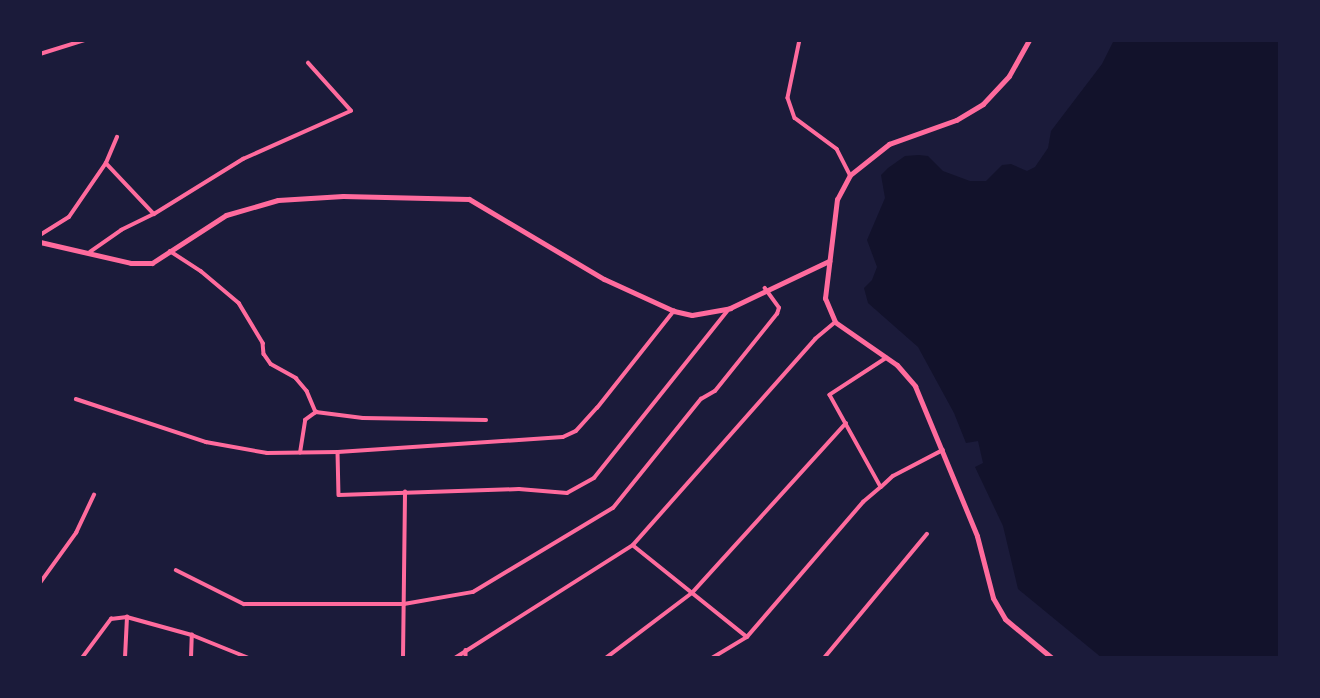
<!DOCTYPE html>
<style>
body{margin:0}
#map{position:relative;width:1320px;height:698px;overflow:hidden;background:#1b1b3a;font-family:Signika,sans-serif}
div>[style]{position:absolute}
.water>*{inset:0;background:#12122b}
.minor>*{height:3.5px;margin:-1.75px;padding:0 1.75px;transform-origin:1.75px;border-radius:1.75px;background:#ff6b9d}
.secondary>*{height:5px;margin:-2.5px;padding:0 2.5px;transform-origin:2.5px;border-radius:2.5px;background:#ff6b9d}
span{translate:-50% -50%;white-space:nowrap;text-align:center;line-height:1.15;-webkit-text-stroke:5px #1b1b3a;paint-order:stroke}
.frame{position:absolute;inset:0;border:42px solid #1b1b3a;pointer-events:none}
</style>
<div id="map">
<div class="water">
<div style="clip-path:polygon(1114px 40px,1280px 40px,1280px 658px,1102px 658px,1018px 589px,1003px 526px,975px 467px,983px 463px,978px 441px,966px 443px,954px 413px,918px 347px,868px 303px,864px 288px,872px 280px,877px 267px,867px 240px,885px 198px,881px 175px,888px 168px,905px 156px,919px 155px,928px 156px,943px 171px,970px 181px,986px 181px,1002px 165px,1011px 164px,1027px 171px,1035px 167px,1048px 148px,1051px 131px,1102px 64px)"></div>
</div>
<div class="minor">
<div style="left:800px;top:40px;width:59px;rotate:101.7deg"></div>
<div style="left:788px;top:98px;width:21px;rotate:71deg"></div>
<div style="left:795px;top:118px;width:52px;rotate:36.4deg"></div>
<div style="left:837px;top:149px;width:29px;rotate:63deg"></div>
<div style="left:40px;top:54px;width:47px;rotate:-17.3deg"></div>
<div style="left:106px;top:163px;width:70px;rotate:46.7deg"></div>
<div style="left:40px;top:235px;width:34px;rotate:-32deg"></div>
<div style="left:69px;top:217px;width:65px;rotate:-55.6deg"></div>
<div style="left:106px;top:163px;width:28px;rotate:-67deg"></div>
<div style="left:170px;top:251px;width:37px;rotate:33deg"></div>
<div style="left:201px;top:271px;width:50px;rotate:40.1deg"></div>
<div style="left:239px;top:303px;width:47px;rotate:59deg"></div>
<div style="left:263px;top:343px;width:11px;rotate:85deg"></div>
<div style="left:264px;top:354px;width:12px;rotate:55deg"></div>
<div style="left:271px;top:364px;width:29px;rotate:29deg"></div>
<div style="left:296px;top:378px;width:17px;rotate:50deg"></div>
<div style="left:307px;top:391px;width:23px;rotate:67deg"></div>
<div style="left:90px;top:252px;width:38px;rotate:-35deg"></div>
<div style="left:121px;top:230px;width:37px;rotate:-26deg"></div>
<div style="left:154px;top:214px;width:105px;rotate:-31.7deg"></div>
<div style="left:243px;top:159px;width:118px;rotate:-24deg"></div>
<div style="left:351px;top:111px;width:64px;rotate:-131.9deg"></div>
<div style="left:887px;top:358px;width:68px;rotate:147deg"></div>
<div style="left:830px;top:395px;width:105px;rotate:61deg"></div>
<div style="left:881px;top:487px;width:16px;rotate:-43deg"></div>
<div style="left:893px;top:476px;width:56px;rotate:-27.5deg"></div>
<div style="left:76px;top:399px;width:137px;rotate:18.3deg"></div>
<div style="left:206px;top:442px;width:62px;rotate:10.2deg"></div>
<div style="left:267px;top:453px;width:71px;rotate:-0.8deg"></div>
<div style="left:338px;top:452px;width:225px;rotate:-3.8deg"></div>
<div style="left:563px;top:437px;width:14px;rotate:-25deg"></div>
<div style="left:576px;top:431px;width:31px;rotate:-48deg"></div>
<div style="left:597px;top:408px;width:124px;rotate:-51.6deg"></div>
<div style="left:338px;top:452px;width:43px;rotate:88.7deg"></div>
<div style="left:339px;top:495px;width:180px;rotate:-1.9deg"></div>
<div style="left:519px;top:489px;width:48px;rotate:4.8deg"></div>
<div style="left:567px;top:493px;width:31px;rotate:-29deg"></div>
<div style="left:594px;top:478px;width:216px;rotate:-51.4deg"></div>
<div style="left:300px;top:453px;width:33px;rotate:-81deg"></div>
<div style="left:305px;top:420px;width:14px;rotate:-36deg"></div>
<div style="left:316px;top:412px;width:47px;rotate:7.3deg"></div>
<div style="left:363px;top:418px;width:123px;rotate:0.9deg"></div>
<div style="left:634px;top:546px;width:145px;rotate:38.8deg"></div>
<div style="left:176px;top:570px;width:76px;rotate:26.6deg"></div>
<div style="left:244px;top:604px;width:160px"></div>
<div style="left:404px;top:604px;width:70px;rotate:-9.9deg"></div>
<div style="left:473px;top:592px;width:163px;rotate:-31deg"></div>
<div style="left:613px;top:508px;width:140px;rotate:-51.1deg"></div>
<div style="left:701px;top:399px;width:16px;rotate:-30deg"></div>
<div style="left:715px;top:391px;width:99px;rotate:-51.2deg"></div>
<div style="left:777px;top:314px;width:6px;rotate:-72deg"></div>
<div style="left:779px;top:308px;width:24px;rotate:-126deg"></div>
<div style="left:40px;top:583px;width:62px;rotate:-54.2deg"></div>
<div style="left:76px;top:533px;width:42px;rotate:-64.7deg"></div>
<div style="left:466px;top:650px;width:8px;rotate:90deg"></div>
<div style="left:82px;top:658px;width:49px;rotate:-53.4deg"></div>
<div style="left:111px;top:619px;width:16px;rotate:-7deg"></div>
<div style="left:127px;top:617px;width:67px;rotate:15.5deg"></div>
<div style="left:192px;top:635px;width:61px;rotate:22deg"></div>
<div style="left:125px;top:658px;width:41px;rotate:-87.2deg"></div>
<div style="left:191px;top:658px;width:23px;rotate:-88deg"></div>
<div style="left:403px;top:658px;width:166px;rotate:-89.3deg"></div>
<div style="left:455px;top:658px;width:211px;rotate:-32.4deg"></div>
<div style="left:633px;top:545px;width:275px;rotate:-48.5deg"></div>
<div style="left:815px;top:339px;width:26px;rotate:-40deg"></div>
<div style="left:606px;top:658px;width:108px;rotate:-37.1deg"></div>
<div style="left:692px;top:593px;width:229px;rotate:-47.8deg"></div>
<div style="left:712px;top:658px;width:41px;rotate:-31deg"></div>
<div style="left:747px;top:637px;width:178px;rotate:-49.3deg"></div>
<div style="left:863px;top:502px;width:23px;rotate:-40deg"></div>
<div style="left:824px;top:658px;width:161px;rotate:-50.3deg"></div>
</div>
<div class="secondary">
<div style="left:1029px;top:40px;width:41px;rotate:119.1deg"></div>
<div style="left:1009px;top:76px;width:38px;rotate:133deg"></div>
<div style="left:983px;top:104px;width:31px;rotate:149deg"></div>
<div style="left:956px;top:120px;width:71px;rotate:160.3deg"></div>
<div style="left:889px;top:144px;width:50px;rotate:141.5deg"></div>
<div style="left:850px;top:175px;width:27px;rotate:118deg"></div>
<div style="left:837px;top:199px;width:100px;rotate:96.9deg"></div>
<div style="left:825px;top:298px;width:26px;rotate:67deg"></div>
<div style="left:835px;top:322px;width:75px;rotate:34.7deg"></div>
<div style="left:897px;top:365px;width:28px;rotate:49deg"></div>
<div style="left:915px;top:386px;width:162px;rotate:67.5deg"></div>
<div style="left:977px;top:536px;width:64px;rotate:75.5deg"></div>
<div style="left:993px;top:598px;width:24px;rotate:60deg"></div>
<div style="left:1005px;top:619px;width:61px;rotate:39.7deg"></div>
<div style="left:40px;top:242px;width:93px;rotate:13deg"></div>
<div style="left:131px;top:263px;width:21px"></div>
<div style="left:152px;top:263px;width:88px;rotate:-33deg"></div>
<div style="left:226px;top:215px;width:54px;rotate:-16.1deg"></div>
<div style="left:278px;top:200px;width:65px;rotate:-3.5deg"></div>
<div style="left:343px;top:196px;width:126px;rotate:1.4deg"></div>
<div style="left:469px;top:199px;width:157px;rotate:30.7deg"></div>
<div style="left:604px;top:279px;width:77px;rotate:24.6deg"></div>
<div style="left:674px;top:311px;width:18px;rotate:13deg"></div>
<div style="left:692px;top:315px;width:39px;rotate:-10deg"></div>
<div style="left:730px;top:308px;width:110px;rotate:-25.4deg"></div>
</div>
<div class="frame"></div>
</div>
